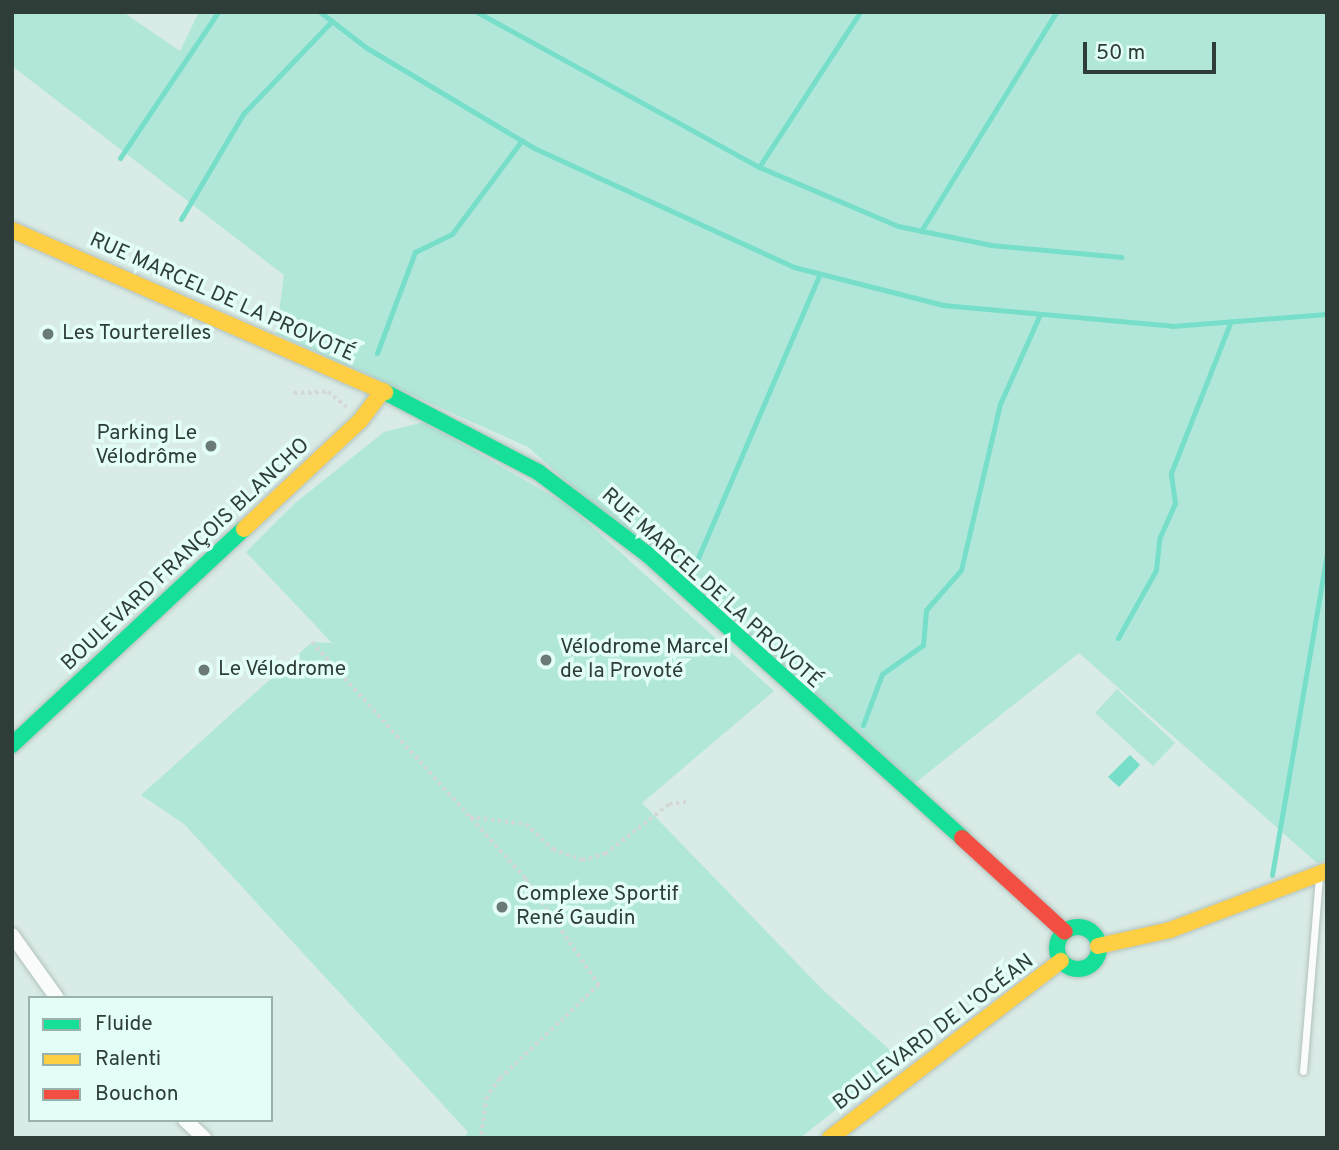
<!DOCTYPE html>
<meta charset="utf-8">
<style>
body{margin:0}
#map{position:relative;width:1339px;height:1150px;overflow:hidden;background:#d9ebe6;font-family:Overpass,sans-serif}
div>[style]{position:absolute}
.green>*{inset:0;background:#b1e7d9}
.water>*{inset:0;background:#77dec9}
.stream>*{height:5px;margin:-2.5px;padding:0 2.5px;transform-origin:2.5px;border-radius:2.5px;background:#77dec9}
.path>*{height:3.5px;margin-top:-1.75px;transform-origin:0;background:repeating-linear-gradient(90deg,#d3d8d7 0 3.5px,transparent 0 7px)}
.roads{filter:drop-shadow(0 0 2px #b2c1bd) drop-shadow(0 0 2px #b2c1bd)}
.lane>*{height:7px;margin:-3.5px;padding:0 3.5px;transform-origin:3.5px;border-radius:3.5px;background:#f9fcfb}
.street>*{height:14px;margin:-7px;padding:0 7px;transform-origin:7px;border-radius:7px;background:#f9fcfb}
.fast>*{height:16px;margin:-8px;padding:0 8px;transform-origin:8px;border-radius:8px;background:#16e098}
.fast>.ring{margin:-8px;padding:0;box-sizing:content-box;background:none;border:16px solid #16e098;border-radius:50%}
.slow>*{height:16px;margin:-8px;padding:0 8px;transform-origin:8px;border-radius:8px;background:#ffcf43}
.jam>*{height:16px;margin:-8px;padding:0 8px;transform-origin:8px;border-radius:8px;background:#f24e42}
.dots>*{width:19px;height:19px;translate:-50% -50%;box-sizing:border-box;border:4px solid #e3fef7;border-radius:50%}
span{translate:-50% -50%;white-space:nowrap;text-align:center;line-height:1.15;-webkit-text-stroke:7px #e3fef7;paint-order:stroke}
.street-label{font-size:21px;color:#2f3d39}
.poi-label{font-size:21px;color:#2f3d39}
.left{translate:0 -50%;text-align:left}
.right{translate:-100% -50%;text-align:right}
.frame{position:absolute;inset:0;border:14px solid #2f3d39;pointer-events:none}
.legend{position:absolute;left:28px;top:996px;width:245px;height:126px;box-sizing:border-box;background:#e3fef7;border:2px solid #9bb1ab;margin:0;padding:9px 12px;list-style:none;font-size:21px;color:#2f3d39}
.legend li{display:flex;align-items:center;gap:14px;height:35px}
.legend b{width:35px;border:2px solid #9bb1ab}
.scale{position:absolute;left:1083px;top:42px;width:133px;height:32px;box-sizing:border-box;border:4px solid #2f3d39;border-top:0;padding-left:9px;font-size:21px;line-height:24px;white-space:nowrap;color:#2f3d39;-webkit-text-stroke:5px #e3fef7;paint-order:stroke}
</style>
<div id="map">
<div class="green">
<div style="clip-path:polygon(12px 12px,123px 12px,180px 51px,199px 12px,1327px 12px,1327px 860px,1317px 863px,1079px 653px,910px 787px,528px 447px,276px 334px,284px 275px,12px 66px)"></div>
<div style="clip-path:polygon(424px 422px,568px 505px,774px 691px,642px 803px,823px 990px,900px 1059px,800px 1138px,464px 1138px,468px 1132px,184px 824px,141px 795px,312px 642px,332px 643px,246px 552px,294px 504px,384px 432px)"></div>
<div style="clip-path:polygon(1117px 689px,1175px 743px,1153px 766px,1095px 713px)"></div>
</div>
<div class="water">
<div style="clip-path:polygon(1130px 755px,1140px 765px,1119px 787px,1108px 777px)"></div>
</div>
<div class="stream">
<div style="left:320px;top:12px;width:59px;rotate:37.5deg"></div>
<div style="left:367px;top:48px;width:195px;rotate:30.9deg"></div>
<div style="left:534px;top:148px;width:286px;rotate:24.6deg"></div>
<div style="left:794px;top:267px;width:154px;rotate:14.3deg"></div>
<div style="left:943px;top:305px;width:230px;rotate:5.2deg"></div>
<div style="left:1172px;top:326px;width:155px;rotate:-4.4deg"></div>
<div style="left:477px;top:12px;width:322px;rotate:28.8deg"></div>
<div style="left:759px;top:167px;width:151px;rotate:23deg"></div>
<div style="left:898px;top:226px;width:95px;rotate:11.5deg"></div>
<div style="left:991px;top:245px;width:131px;rotate:5.3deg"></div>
<div style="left:120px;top:158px;width:176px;rotate:-56.1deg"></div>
<div style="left:759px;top:167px;width:185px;rotate:-56.9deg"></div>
<div style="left:181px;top:219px;width:122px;rotate:-59.4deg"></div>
<div style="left:243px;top:114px;width:129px;rotate:-46.3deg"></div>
<div style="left:921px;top:231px;width:257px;rotate:-58.3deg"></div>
<div style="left:377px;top:353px;width:108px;rotate:-69.4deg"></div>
<div style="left:415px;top:252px;width:41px;rotate:-25.9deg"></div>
<div style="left:452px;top:234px;width:117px;rotate:-53.3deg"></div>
<div style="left:692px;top:572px;width:324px;rotate:-66.8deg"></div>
<div style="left:1118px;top:638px;width:78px;rotate:-60.8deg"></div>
<div style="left:1156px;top:570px;width:31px;rotate:-84deg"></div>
<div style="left:1159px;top:539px;width:39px;rotate:-66deg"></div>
<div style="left:1175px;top:503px;width:30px;rotate:-98deg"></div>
<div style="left:1171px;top:473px;width:163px;rotate:-68.5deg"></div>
<div style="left:863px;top:725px;width:54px;rotate:-69.6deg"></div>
<div style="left:882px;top:674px;width:50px;rotate:-35.3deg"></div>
<div style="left:923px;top:645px;width:35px;rotate:-85deg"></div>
<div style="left:926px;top:610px;width:53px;rotate:-48.8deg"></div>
<div style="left:961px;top:570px;width:171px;rotate:-76.8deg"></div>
<div style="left:1000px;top:404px;width:98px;rotate:-66deg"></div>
<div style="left:1272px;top:875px;width:327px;rotate:-80.3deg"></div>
</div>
<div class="path">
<div style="left:294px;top:393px;width:34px;rotate:-2deg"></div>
<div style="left:328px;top:392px;width:24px;rotate:38deg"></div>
<div style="left:312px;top:642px;width:319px;rotate:47.9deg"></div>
<div style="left:526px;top:879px;width:129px;rotate:55.4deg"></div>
<div style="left:599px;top:985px;width:137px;rotate:136.5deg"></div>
<div style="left:500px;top:1079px;width:22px;rotate:126deg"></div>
<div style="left:487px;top:1097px;width:41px;rotate:98.3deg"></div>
<div style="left:470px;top:817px;width:56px;rotate:7.1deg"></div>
<div style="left:526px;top:824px;width:37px;rotate:43deg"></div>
<div style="left:553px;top:849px;width:31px;rotate:21deg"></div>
<div style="left:582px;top:860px;width:24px;rotate:-15deg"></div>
<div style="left:605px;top:854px;width:81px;rotate:-38deg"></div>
<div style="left:669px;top:804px;width:17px;rotate:-7deg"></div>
</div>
<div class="roads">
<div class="lane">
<div style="left:1303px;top:1071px;width:194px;rotate:-85.3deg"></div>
</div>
<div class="street">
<div style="left:12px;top:935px;width:77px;rotate:54.5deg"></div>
<div style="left:185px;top:1120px;width:26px;rotate:43deg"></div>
</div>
<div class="fast">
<div style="left:385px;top:392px;width:173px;rotate:27.6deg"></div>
<div style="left:538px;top:472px;width:136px;rotate:37deg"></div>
<div style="left:647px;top:554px;width:424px;rotate:42deg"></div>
<div style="left:12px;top:745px;width:317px;rotate:-43deg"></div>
<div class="ring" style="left:1057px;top:927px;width:26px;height:26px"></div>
</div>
<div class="slow">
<div style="left:12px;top:230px;width:407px;rotate:23.5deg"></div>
<div style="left:244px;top:529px;width:158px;rotate:-43deg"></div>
<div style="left:360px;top:421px;width:38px;rotate:-53deg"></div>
<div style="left:1098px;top:946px;width:74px;rotate:-12.5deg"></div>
<div style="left:1170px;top:930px;width:168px;rotate:-20.6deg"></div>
<div style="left:830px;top:1138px;width:291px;rotate:-37.5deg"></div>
</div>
<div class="jam">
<div style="left:962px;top:838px;width:139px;rotate:42.4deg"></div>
</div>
</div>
<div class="dots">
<div style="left:48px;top:334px;background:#6a7a76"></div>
<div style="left:211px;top:446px;background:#6a7a76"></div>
<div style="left:546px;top:660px;background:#6a7a76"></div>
<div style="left:204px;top:670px;background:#6a7a76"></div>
<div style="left:502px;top:907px;background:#6a7a76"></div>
</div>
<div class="street-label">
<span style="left:222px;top:298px;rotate:24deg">RUE MARCEL DE LA PROVOTÉ</span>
<span style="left:186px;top:555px;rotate:-43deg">BOULEVARD FRANÇOIS BLANCHO</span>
<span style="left:711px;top:589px;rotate:42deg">RUE MARCEL DE LA PROVOTÉ</span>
<span style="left:934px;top:1033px;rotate:-37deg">BOULEVARD DE L'OCÉAN</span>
</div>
<div class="poi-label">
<span class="left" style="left:62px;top:334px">Les Tourterelles</span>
<span class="right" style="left:197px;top:446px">Parking Le<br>Vélodrôme</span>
<span class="left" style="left:560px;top:660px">Vélodrome Marcel<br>de la Provoté</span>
<span class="left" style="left:218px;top:670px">Le Vélodrome</span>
<span class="left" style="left:516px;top:907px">Complexe Sportif<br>René Gaudin</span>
</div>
<div class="frame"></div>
<ul class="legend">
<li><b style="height:9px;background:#16e098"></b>Fluide</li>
<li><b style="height:9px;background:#ffcf43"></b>Ralenti</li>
<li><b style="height:9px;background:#f24e42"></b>Bouchon</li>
</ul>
<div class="scale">50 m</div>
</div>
